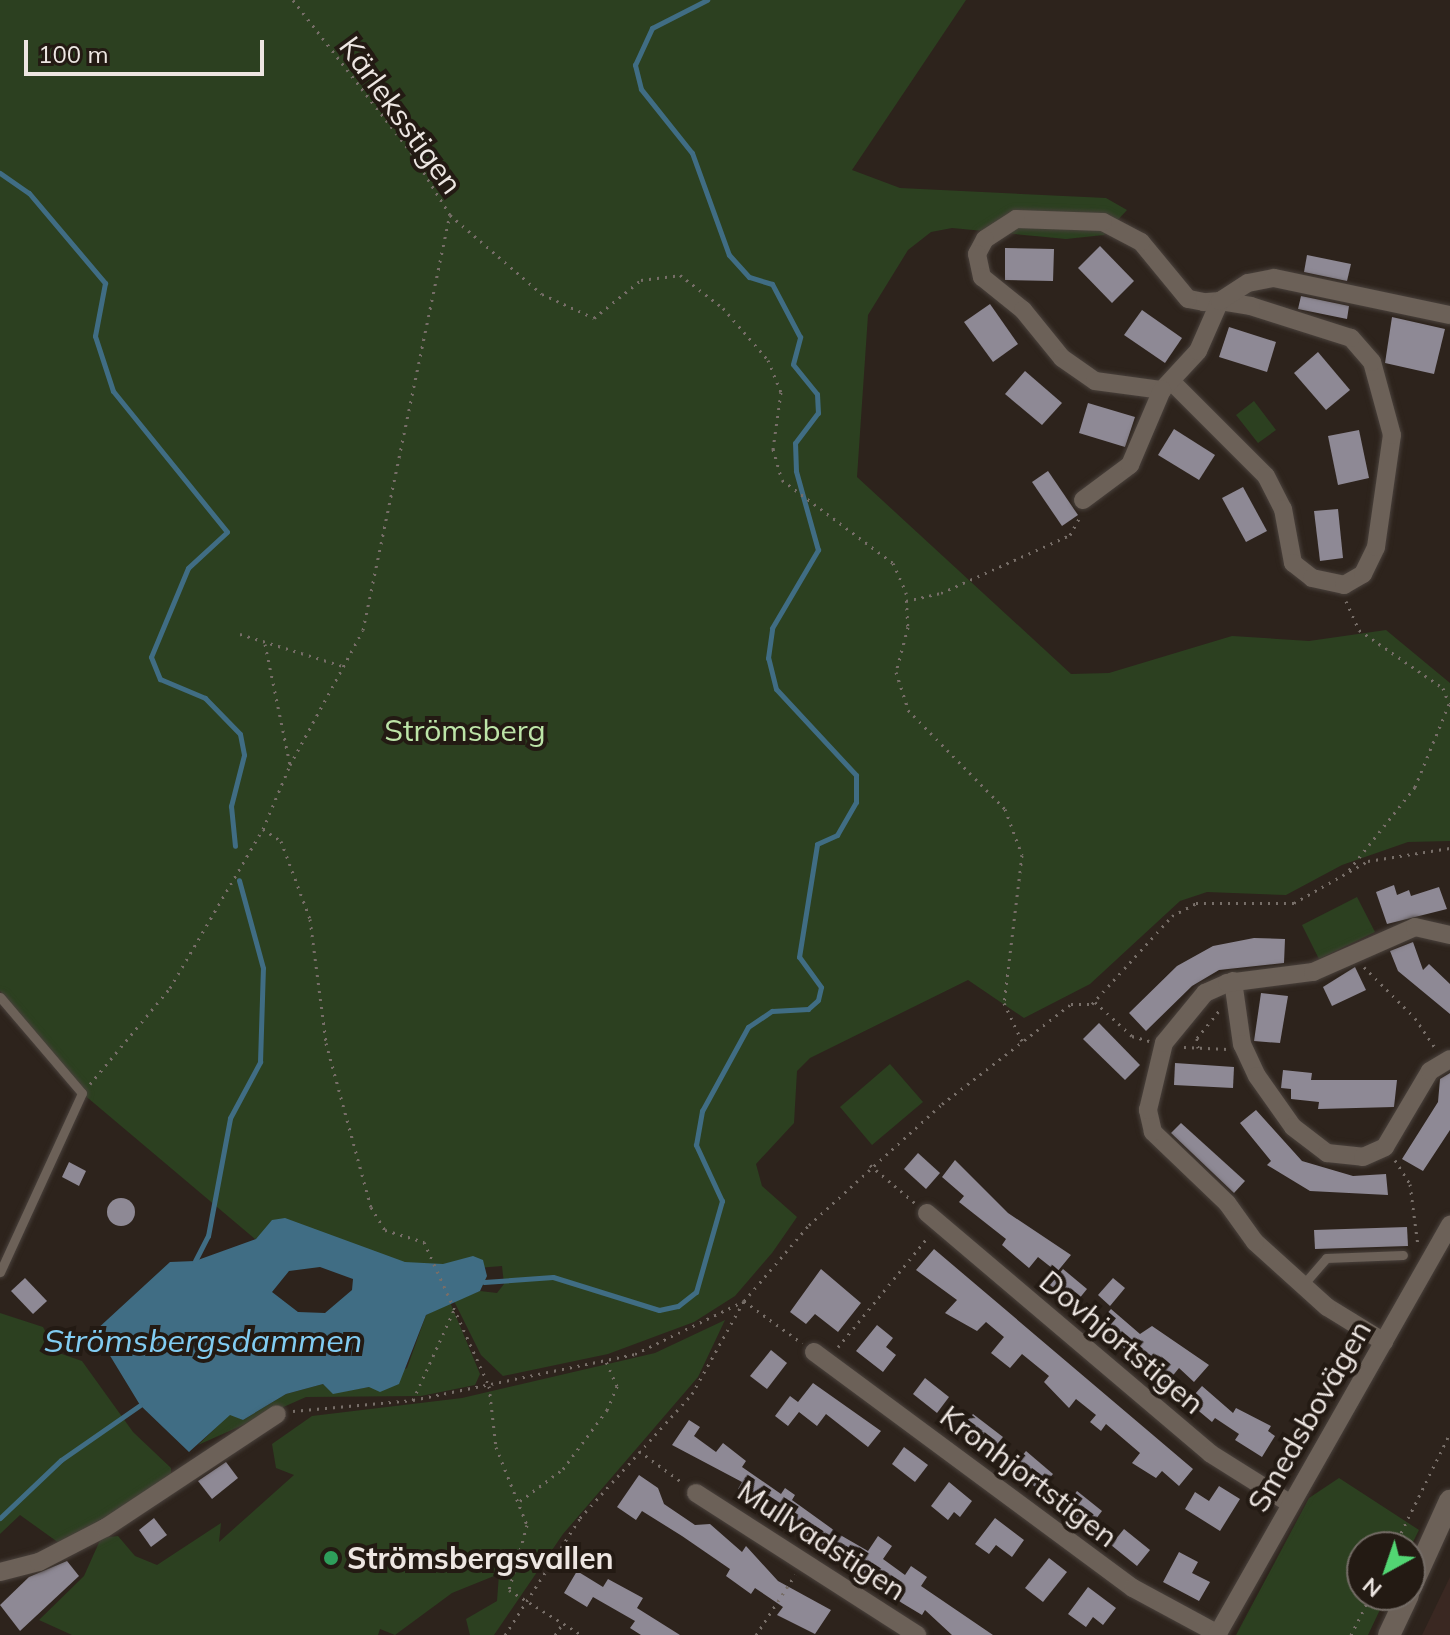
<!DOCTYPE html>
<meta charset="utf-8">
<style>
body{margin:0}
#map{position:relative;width:1450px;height:1635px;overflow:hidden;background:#2d231c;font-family:Mulish,sans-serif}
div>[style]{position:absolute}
.industrial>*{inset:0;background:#3a2822}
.green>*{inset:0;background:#2c4020}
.water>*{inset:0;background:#406d84}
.stream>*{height:5px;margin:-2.5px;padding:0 2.5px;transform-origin:2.5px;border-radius:2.5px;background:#406d84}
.building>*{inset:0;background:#8e8995}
.round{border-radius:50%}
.path>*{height:3px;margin-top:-1.5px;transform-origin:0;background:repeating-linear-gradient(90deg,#776e68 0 2px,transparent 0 8px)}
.roads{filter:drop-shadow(0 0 2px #49413c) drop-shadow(0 0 2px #49413c)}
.service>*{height:9px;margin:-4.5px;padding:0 4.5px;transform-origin:4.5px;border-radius:4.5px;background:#6c6158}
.minor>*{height:18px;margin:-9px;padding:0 9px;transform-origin:9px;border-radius:9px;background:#6c6158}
.tertiary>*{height:22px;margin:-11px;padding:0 11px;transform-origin:11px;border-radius:11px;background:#6c6158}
.dots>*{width:22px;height:22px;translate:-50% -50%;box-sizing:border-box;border:4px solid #231a13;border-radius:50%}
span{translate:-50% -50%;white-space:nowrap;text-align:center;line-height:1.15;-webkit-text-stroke:8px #231a13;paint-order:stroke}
.street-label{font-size:30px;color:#ede6e2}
.park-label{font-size:30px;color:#bde5a8}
.poi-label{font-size:30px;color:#ede6e2;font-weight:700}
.left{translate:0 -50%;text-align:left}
.water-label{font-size:32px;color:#81ccf2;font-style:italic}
.north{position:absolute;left:1346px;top:1531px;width:80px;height:80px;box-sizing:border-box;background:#231a13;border:2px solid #746c66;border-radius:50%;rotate:220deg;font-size:22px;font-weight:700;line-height:32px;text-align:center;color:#ede6e2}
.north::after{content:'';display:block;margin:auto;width:28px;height:36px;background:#52d673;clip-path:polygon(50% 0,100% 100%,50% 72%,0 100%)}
.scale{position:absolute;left:24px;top:40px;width:240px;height:36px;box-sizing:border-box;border:4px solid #ede6e2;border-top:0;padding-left:10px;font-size:24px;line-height:28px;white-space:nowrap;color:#ede6e2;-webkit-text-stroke:6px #231a13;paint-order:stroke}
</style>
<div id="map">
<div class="industrial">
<div style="clip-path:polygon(1450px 1577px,1450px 1635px,1422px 1635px)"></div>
</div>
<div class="green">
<div style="clip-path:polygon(0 0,966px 0,852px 170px,900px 188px,1106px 198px,1127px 210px,1104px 235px,1066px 239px,952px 228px,931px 232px,908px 250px,868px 315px,857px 477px,1071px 674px,1109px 673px,1232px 636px,1309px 641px,1386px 630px,1450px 683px,1450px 841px,1408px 842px,1342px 865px,1286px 895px,1207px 892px,1180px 901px,1090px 984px,1024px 1018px,968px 980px,810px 1058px,797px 1071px,794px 1123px,756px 1164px,762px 1186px,797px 1217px,772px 1253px,735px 1296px,694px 1322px,608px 1354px,503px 1376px,481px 1355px,454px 1301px,480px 1291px,497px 1293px,504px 1284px,502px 1266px,405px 1274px,255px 1239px,82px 1093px,0 991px)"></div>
<div style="clip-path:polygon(1254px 401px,1276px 430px,1258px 443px,1236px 415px)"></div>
<div style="clip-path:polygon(1357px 897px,1375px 932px,1319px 959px,1302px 925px)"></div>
<div style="clip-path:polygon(890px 1064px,923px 1102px,872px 1145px,840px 1107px)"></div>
<div style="clip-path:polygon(450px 1302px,480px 1374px,475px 1385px,421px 1396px,306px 1397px,198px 1445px,230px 1414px,243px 1420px,286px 1394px,323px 1384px,333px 1393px,369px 1387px,407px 1368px,426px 1315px)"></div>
<div style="clip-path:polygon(0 1313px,43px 1327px,56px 1352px,82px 1361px,133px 1432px,171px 1468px,171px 1477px,143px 1498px,59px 1543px,20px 1515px,0 1534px)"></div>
<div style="clip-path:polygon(725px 1320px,698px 1377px,563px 1534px,494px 1635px,470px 1635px,466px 1619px,497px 1601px,499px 1574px,452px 1593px,395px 1635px,380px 1629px,378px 1635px,72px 1635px,39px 1620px,84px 1576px,101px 1538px,118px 1536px,135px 1556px,157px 1565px,221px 1523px,219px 1542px,294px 1475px,276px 1468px,272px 1444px,312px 1416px,462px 1398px,655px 1353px)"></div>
<div style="clip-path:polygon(1339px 1478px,1419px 1530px,1410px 1548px,1362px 1547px,1362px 1595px,1387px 1595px,1368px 1635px,1236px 1635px,1309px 1498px)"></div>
</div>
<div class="water">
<div style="clip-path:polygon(evenodd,285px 1218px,405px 1262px,443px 1264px,473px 1256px,483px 1260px,487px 1276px,480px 1291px,426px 1315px,399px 1384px,380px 1392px,369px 1387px,333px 1394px,323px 1384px,286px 1394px,243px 1420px,230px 1415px,189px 1452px,140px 1405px,95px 1331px,170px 1262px,195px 1261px,256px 1239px,272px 1220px,285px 1218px,320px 1267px,353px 1279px,352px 1290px,325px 1313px,298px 1312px,272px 1292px,289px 1271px,320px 1267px)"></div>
</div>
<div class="stream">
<div style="left:0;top:173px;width:35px;rotate:35deg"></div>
<div style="left:29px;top:193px;width:118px;rotate:49.8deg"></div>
<div style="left:105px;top:283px;width:54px;rotate:100.7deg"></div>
<div style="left:95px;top:336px;width:58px;rotate:71.9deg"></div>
<div style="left:113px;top:391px;width:181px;rotate:51deg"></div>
<div style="left:227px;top:532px;width:53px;rotate:137.3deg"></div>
<div style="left:188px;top:568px;width:96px;rotate:112.6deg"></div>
<div style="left:151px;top:657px;width:24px;rotate:68deg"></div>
<div style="left:160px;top:679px;width:49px;rotate:22.9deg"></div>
<div style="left:205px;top:698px;width:50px;rotate:45.8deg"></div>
<div style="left:240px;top:734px;width:21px;rotate:79deg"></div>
<div style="left:244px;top:755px;width:53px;rotate:104.3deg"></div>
<div style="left:231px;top:806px;width:40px;rotate:84.3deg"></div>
<div style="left:195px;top:1261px;width:28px;rotate:-63deg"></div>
<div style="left:208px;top:1236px;width:120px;rotate:-79.4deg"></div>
<div style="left:230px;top:1118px;width:64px;rotate:-61.8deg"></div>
<div style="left:260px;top:1062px;width:94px;rotate:-88.2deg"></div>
<div style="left:263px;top:968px;width:91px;rotate:-105.3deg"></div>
<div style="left:484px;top:1282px;width:69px;rotate:-4.1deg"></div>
<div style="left:553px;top:1277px;width:111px;rotate:17.3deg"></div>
<div style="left:659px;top:1310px;width:19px;rotate:-12deg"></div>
<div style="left:678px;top:1306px;width:23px;rotate:-38deg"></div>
<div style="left:696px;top:1292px;width:95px;rotate:-74.1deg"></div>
<div style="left:722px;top:1201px;width:62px;rotate:-114.9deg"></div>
<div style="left:696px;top:1145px;width:35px;rotate:-80deg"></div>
<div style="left:702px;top:1111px;width:96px;rotate:-61.3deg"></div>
<div style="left:748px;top:1027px;width:29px;rotate:-34deg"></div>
<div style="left:772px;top:1011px;width:36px;rotate:-3deg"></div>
<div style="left:808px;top:1009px;width:13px;rotate:-42deg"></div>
<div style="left:818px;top:1000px;width:13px;rotate:-77deg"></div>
<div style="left:821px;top:987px;width:37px;rotate:-126deg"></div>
<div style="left:799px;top:957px;width:114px;rotate:-80.9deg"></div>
<div style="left:817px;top:844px;width:22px;rotate:-24deg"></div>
<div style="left:837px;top:835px;width:38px;rotate:-60deg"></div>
<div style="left:856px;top:802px;width:27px;rotate:-90deg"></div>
<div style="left:856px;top:775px;width:117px;rotate:-132.9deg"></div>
<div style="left:776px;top:689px;width:32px;rotate:-104deg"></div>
<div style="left:768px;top:658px;width:30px;rotate:-82deg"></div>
<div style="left:772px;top:628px;width:91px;rotate:-59.5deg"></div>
<div style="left:818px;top:550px;width:82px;rotate:-105.6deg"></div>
<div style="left:796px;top:471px;width:28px;rotate:-92deg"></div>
<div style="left:795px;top:443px;width:38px;rotate:-53deg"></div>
<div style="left:818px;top:413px;width:19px;rotate:-93deg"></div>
<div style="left:817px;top:394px;width:38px;rotate:-129deg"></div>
<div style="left:793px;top:364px;width:28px;rotate:-75deg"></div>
<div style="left:800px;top:337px;width:60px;rotate:-117.8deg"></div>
<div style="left:772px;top:284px;width:24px;rotate:-163deg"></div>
<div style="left:749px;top:277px;width:30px;rotate:-132deg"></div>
<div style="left:729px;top:255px;width:109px;rotate:-109.9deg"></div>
<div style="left:692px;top:153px;width:82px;rotate:-128.6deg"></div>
<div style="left:641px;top:89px;width:25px;rotate:-104deg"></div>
<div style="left:635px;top:65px;width:41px;rotate:-65.3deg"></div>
<div style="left:652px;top:28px;width:62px;rotate:-27deg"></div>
<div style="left:0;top:1518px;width:84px;rotate:-43.6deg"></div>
<div style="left:61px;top:1460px;width:96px;rotate:-34.8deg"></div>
</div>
<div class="building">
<div style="clip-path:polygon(1100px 246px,1134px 281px,1112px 303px,1078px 268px)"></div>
<div style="clip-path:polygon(1005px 248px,1054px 249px,1053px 281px,1005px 280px)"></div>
<div style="clip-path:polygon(1307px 255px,1351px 264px,1347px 281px,1304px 272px)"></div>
<div style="clip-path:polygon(1301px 296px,1349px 306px,1347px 319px,1298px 309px)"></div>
<div style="clip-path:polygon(990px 304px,1018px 344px,993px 362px,964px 322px)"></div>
<div style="clip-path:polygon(1142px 310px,1182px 338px,1165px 363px,1124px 335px)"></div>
<div style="clip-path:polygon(1392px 317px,1445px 329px,1434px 374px,1385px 363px)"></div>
<div style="clip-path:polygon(1229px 327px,1276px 342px,1267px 372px,1219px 357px)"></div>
<div style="clip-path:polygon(1318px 352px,1350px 390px,1326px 410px,1294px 373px)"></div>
<div style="clip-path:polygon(1025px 371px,1062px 403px,1042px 425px,1005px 394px)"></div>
<div style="clip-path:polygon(1088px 403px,1135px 417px,1125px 447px,1079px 433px)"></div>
<div style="clip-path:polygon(1174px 429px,1215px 455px,1199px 480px,1158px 455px)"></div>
<div style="clip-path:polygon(1359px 430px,1369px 478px,1338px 485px,1328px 436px)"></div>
<div style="clip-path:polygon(1048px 471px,1078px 515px,1062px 526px,1032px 482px)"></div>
<div style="clip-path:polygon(1243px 487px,1267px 531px,1246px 542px,1222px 498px)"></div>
<div style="clip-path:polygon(1338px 509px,1343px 558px,1320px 561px,1314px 511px)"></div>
<div style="clip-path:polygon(1394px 885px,1397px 895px,1409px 890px,1411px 896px,1439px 887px,1447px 909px,1387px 924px,1376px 892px)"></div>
<div style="clip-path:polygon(1254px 938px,1285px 939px,1284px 963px,1219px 970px,1192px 986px,1146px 1031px,1129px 1013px,1177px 966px,1213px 946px)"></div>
<div style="clip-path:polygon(1413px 942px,1423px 970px,1429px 964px,1450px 984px,1450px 1014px,1398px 971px,1390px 951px)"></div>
<div style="clip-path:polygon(1355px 967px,1366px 990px,1332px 1006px,1323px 987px)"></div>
<div style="clip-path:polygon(1261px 993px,1288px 996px,1280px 1043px,1254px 1041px)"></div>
<div style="clip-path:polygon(1099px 1023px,1140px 1065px,1125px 1080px,1083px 1039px)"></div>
<div style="clip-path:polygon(1175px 1063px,1234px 1067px,1233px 1088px,1174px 1085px)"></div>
<div style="clip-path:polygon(1283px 1070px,1312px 1073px,1311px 1080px,1397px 1080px,1394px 1107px,1318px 1109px,1319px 1102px,1291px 1099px,1291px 1089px,1281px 1088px)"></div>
<div style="clip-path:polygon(1450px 1073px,1450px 1130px,1423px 1171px,1402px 1159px,1438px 1102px,1440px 1079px)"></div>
<div style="clip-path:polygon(1256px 1110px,1302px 1161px,1353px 1176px,1386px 1174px,1388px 1195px,1310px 1191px,1267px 1165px,1271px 1161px,1240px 1123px)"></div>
<div style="clip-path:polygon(1181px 1123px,1245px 1181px,1234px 1193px,1171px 1133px)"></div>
<div style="clip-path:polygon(918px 1153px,940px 1173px,926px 1189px,904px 1169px)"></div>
<div style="clip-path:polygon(955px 1160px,1008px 1213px,1071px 1255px,1057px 1272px,1038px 1257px,1029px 1268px,1002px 1245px,1006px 1239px,959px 1202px,964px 1196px,942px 1177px)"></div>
<div style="clip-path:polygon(69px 1162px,86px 1171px,79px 1186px,62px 1177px)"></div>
<div class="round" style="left:107px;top:1198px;width:28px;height:28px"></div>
<div style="clip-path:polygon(1407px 1227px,1408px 1246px,1315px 1249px,1314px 1230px)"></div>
<div style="clip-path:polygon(934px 1249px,1193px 1469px,1179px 1486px,1162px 1471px,1156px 1478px,1132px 1463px,1140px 1453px,1106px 1424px,1101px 1431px,1090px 1422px,1096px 1415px,1076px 1399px,1069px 1408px,1044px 1382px,1049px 1376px,1022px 1354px,1010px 1368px,991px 1353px,1004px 1337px,986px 1322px,977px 1331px,945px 1313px,957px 1300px,916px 1270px)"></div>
<div style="clip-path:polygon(821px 1269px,861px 1303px,838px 1332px,815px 1314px,806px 1324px,790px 1312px)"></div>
<div style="clip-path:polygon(1063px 1269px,1087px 1289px,1074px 1305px,1050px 1285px)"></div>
<div style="clip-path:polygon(25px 1278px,47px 1301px,33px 1314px,11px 1291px)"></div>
<div style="clip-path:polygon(1113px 1278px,1125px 1288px,1110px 1306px,1098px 1295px)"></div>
<div style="clip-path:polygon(1111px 1309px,1140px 1334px,1152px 1326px,1209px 1365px,1194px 1382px,1179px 1368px,1166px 1384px,1097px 1325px)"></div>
<div style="clip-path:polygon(877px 1325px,893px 1338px,886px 1347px,896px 1355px,883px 1372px,856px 1351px)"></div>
<div style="clip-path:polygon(771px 1350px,787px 1363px,767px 1389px,750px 1376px)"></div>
<div style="clip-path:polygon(925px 1378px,949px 1397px,937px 1413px,913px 1394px)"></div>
<div style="clip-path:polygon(813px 1383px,881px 1431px,868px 1447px,826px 1414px,817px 1426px,799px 1412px,788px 1426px,775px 1416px,790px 1396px,798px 1402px)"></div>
<div style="clip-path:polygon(1202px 1386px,1233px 1413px,1236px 1408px,1271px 1426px,1268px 1431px,1275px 1436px,1262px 1457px,1235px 1440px,1239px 1434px,1215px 1418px,1212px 1422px,1188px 1402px)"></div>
<div style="clip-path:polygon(973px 1414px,1003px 1437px,989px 1454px,959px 1430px)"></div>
<div style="clip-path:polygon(689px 1420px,700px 1427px,694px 1436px,716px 1452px,723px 1443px,746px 1461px,742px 1467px,781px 1494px,785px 1488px,795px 1495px,792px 1500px,842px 1536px,868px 1551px,878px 1536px,892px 1546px,883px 1559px,905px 1575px,911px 1566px,927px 1577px,921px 1586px,993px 1635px,952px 1635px,925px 1610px,922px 1615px,902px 1603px,787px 1523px,791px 1519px,738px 1489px,742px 1482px,672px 1445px)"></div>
<div style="clip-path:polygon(904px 1447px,928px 1465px,915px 1482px,892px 1464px)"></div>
<div style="clip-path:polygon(1026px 1451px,1053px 1474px,1039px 1490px,1012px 1468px)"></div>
<div style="clip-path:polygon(226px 1462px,238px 1478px,212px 1499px,198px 1481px)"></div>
<div style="clip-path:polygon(639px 1475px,658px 1488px,664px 1504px,695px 1525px,710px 1524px,742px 1552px,746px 1546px,778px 1581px,831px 1610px,815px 1634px,777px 1615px,783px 1607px,755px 1588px,751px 1594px,726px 1576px,730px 1569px,682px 1536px,642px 1511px,636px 1520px,617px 1507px)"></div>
<div style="clip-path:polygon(949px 1482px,972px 1501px,960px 1517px,954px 1512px,948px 1520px,931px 1506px)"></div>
<div style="clip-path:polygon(1219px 1486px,1240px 1499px,1220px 1531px,1185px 1509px,1195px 1492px,1209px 1501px)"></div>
<div style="clip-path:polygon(1077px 1491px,1102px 1511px,1089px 1528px,1064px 1508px)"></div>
<div style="clip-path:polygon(154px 1518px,167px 1535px,151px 1547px,139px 1530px)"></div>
<div style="clip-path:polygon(995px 1518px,1024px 1540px,1012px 1557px,996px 1545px,989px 1554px,975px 1544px)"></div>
<div style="clip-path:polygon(1124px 1529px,1150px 1550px,1137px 1566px,1111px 1545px)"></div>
<div style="clip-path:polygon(1179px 1552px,1198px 1562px,1192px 1573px,1210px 1582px,1199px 1601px,1163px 1582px)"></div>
<div style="clip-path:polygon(1049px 1558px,1067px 1572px,1043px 1602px,1025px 1588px)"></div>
<div style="clip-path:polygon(67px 1561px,79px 1576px,20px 1631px,0 1605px,29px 1577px)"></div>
<div style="clip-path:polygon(577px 1571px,603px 1587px,608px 1579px,643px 1598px,637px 1608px,680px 1635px,641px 1635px,630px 1628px,635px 1621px,593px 1597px,587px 1607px,564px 1593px)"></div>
<div style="clip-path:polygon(1088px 1587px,1116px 1608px,1103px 1625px,1093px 1617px,1086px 1627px,1068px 1614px)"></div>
</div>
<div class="path">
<div style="left:293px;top:0;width:192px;rotate:52.2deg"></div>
<div style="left:411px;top:152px;width:74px;rotate:58.2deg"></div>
<div style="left:450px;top:215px;width:121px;rotate:40.7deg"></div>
<div style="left:542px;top:294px;width:57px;rotate:24.8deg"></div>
<div style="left:594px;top:318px;width:60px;rotate:-39deg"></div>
<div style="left:641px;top:280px;width:39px;rotate:-7deg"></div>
<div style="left:680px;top:275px;width:54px;rotate:37.5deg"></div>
<div style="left:723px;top:308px;width:69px;rotate:49.1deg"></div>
<div style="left:768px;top:360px;width:35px;rotate:68deg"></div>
<div style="left:781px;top:392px;width:58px;rotate:98deg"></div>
<div style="left:773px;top:449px;width:32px;rotate:74deg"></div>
<div style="left:782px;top:480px;width:139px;rotate:36.8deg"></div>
<div style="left:893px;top:563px;width:32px;rotate:66deg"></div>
<div style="left:906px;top:592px;width:35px;rotate:87deg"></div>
<div style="left:908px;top:627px;width:47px;rotate:104.9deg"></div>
<div style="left:896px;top:672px;width:40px;rotate:72deg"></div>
<div style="left:908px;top:710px;width:139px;rotate:45.6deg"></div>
<div style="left:1005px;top:809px;width:49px;rotate:69.7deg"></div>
<div style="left:1022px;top:855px;width:149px;rotate:96.9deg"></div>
<div style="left:1004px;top:1003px;width:42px;rotate:64.7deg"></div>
<div style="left:906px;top:601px;width:36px;rotate:-13deg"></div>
<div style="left:941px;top:593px;width:141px;rotate:-24.2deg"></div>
<div style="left:1070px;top:535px;width:23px;rotate:-61deg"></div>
<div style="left:1346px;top:601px;width:32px;rotate:66deg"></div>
<div style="left:1359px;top:630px;width:102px;rotate:34.6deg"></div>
<div style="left:1443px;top:688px;width:17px;rotate:69deg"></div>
<div style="left:1449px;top:704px;width:90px;rotate:112.3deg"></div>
<div style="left:1415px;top:787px;width:106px;rotate:128.5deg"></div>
<div style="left:240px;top:634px;width:108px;rotate:17.3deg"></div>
<div style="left:265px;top:644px;width:124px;rotate:78.3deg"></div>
<div style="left:263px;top:829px;width:22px;rotate:34deg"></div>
<div style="left:281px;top:841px;width:83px;rotate:69.6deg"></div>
<div style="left:310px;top:919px;width:125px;rotate:82.6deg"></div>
<div style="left:326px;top:1043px;width:170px;rotate:74.7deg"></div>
<div style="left:371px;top:1207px;width:27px;rotate:59deg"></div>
<div style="left:385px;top:1230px;width:41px;rotate:17.1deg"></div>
<div style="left:424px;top:1242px;width:158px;rotate:65.7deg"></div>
<div style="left:489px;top:1386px;width:61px;rotate:83.5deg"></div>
<div style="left:496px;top:1447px;width:84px;rotate:68.3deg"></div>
<div style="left:527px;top:1525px;width:67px;rotate:105.5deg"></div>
<div style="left:509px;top:1590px;width:86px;rotate:31.7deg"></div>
<div style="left:1364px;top:967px;width:72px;rotate:45deg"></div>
<div style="left:1415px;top:1018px;width:36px;rotate:56deg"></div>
<div style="left:1095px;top:1002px;width:50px;rotate:42.6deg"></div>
<div style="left:1132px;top:1036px;width:18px;rotate:16deg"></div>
<div style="left:1184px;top:1047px;width:44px;rotate:2.6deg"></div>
<div style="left:1198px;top:1048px;width:10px;rotate:-96deg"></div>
<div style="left:1197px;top:1038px;width:35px;rotate:-51deg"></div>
<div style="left:90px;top:1084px;width:125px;rotate:-50.2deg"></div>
<div style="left:170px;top:988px;width:184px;rotate:-59.7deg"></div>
<div style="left:263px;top:829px;width:69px;rotate:-67.1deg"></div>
<div style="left:290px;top:765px;width:153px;rotate:-61.6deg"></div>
<div style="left:363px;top:630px;width:424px;rotate:-78.2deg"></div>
<div style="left:1395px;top:1160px;width:28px;rotate:58deg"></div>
<div style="left:1410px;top:1184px;width:63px;rotate:82.6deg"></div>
<div style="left:870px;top:1165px;width:59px;rotate:40.2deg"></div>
<div style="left:744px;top:1301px;width:72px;rotate:35.9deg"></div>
<div style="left:838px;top:1347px;width:144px;rotate:-50.7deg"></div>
<div style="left:413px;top:1400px;width:99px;rotate:-65.5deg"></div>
<div style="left:293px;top:1411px;width:121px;rotate:-5.2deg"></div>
<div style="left:413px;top:1400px;width:227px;rotate:-11.7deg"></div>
<div style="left:635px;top:1354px;width:121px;rotate:-25.9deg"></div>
<div style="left:639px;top:1451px;width:54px;rotate:36deg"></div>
<div style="left:520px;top:1501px;width:54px;rotate:-36.7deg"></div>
<div style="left:563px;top:1469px;width:74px;rotate:-53.3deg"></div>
<div style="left:607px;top:1410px;width:26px;rotate:-67deg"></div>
<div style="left:617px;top:1386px;width:27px;rotate:-114deg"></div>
<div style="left:1394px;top:1547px;width:127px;rotate:-63.8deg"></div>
<div style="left:505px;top:1635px;width:139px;rotate:-57.3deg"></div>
<div style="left:580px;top:1518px;width:167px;rotate:-47.9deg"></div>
<div style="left:692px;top:1394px;width:107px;rotate:-60.8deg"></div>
<div style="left:744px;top:1301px;width:100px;rotate:-49.5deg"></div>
<div style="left:809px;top:1225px;width:180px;rotate:-42.3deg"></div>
<div style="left:942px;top:1104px;width:163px;rotate:-37.8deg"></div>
<div style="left:1071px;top:1004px;width:21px"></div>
<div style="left:1092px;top:1004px;width:119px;rotate:-47.7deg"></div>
<div style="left:1172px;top:916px;width:27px;rotate:-28deg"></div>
<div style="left:1196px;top:903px;width:98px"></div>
<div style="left:1294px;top:903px;width:85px;rotate:-29.6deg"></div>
<div style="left:1368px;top:861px;width:83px;rotate:-9deg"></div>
<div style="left:555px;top:1635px;width:14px;rotate:-56deg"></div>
<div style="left:756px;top:1635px;width:72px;rotate:-57deg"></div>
<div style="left:1351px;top:1635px;width:45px;rotate:-63.4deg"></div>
</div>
<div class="roads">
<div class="service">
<div style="left:0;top:997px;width:126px;rotate:49.5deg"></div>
<div style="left:82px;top:1093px;width:197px;rotate:114.6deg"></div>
<div style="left:1302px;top:1286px;width:37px;rotate:-49deg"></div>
<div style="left:1326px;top:1258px;width:77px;rotate:-2.2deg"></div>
</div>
<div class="minor">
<div style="left:1171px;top:381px;width:134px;rotate:45deg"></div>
<div style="left:1266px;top:476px;width:37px;rotate:63deg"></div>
<div style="left:1283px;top:509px;width:55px;rotate:79.5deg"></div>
<div style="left:1293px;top:563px;width:24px;rotate:38deg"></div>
<div style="left:1312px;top:578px;width:33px;rotate:12deg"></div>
<div style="left:1344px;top:585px;width:22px;rotate:-30deg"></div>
<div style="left:1363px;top:574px;width:30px;rotate:-64deg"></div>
<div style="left:1376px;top:547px;width:113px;rotate:-81.9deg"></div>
<div style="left:1392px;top:435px;width:76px;rotate:-105.3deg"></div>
<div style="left:1372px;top:362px;width:32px;rotate:-131deg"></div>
<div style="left:1351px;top:338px;width:105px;rotate:-162.3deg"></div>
<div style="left:1251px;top:306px;width:31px;rotate:-171deg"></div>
<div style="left:1220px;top:301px;width:16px;rotate:176deg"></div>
<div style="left:1204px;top:302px;width:16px;rotate:-169deg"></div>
<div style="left:1188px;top:299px;width:74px;rotate:-129.5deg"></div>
<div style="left:1141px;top:242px;width:43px;rotate:-152.2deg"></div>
<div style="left:1103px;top:222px;width:87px;rotate:-178deg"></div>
<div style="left:1016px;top:219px;width:37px;rotate:147deg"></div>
<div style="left:985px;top:239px;width:17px;rotate:118deg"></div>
<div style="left:977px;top:254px;width:24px;rotate:78deg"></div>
<div style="left:982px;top:277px;width:53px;rotate:38.8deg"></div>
<div style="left:1023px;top:310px;width:62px;rotate:50.9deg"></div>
<div style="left:1062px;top:358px;width:40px;rotate:34.9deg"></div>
<div style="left:1095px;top:381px;width:68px;rotate:7.7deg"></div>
<div style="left:1162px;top:390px;width:53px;rotate:-47.3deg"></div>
<div style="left:1198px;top:351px;width:55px;rotate:-66.3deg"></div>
<div style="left:1220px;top:301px;width:33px;rotate:-33deg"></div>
<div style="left:1248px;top:283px;width:26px;rotate:-11deg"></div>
<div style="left:1274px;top:278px;width:180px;rotate:11.9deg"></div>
<div style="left:1083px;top:500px;width:59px;rotate:-36.7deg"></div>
<div style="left:1130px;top:465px;width:82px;rotate:-66.9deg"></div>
<div style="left:1233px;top:981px;width:64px;rotate:81.9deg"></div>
<div style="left:1242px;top:1044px;width:35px;rotate:65deg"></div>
<div style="left:1257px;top:1076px;width:62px;rotate:54.8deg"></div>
<div style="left:1293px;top:1127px;width:43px;rotate:37.4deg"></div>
<div style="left:1327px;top:1153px;width:36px;rotate:6deg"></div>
<div style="left:1363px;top:1157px;width:24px;rotate:-24deg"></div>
<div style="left:1385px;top:1147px;width:88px;rotate:-59.4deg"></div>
<div style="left:1430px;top:1071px;width:23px;rotate:-31deg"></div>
<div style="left:927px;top:1213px;width:372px;rotate:40.3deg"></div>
<div style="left:1211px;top:1454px;width:92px;rotate:32.1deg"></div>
<div style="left:1384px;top:1342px;width:67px;rotate:-148.4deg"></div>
<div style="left:1327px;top:1307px;width:97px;rotate:-137.9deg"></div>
<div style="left:1255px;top:1242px;width:48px;rotate:-125.7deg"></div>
<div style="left:1227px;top:1203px;width:103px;rotate:-136.2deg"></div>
<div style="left:1153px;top:1132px;width:23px;rotate:-103deg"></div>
<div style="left:1148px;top:1110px;width:69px;rotate:-76.6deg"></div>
<div style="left:1164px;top:1043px;width:65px;rotate:-50.6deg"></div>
<div style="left:1205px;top:993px;width:24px;rotate:-24deg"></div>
<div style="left:1227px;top:983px;width:87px;rotate:-7.3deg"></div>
<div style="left:1313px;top:972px;width:111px;rotate:-23.8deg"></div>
<div style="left:1415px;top:927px;width:36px;rotate:13deg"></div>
<div style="left:814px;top:1352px;width:397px;rotate:36.5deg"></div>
<div style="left:1133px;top:1588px;width:97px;rotate:28.4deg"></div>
<div style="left:696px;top:1493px;width:263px;rotate:32.7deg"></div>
<div style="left:0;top:1572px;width:40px;rotate:-14.4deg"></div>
<div style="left:39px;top:1562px;width:74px;rotate:-27.3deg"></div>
<div style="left:105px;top:1528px;width:206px;rotate:-33.5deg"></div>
<div style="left:1217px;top:1635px;width:472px;rotate:-60.4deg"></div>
</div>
<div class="tertiary">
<div style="left:1410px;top:1589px;width:97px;rotate:-65.6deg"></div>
<div style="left:1389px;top:1635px;width:44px;rotate:-64.6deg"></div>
</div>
</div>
<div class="dots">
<div style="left:331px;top:1558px;background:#2e9e5b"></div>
</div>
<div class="street-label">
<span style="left:401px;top:115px;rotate:54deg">Kärleksstigen</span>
<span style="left:1122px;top:1342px;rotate:40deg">Dovhjortstigen</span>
<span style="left:1309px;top:1416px;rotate:-60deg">Smedsbovägen</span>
<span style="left:1029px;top:1476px;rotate:37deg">Kronhjortstigen</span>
<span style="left:822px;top:1540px;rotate:33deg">Mullvadstigen</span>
</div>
<div class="park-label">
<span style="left:465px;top:730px">Strömsberg</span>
</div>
<div class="poi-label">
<span class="left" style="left:347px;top:1558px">Strömsbergsvallen</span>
</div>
<div class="water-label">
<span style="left:203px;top:1340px">Strömsbergsdammen</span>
</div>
<div class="north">N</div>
<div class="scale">100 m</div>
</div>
